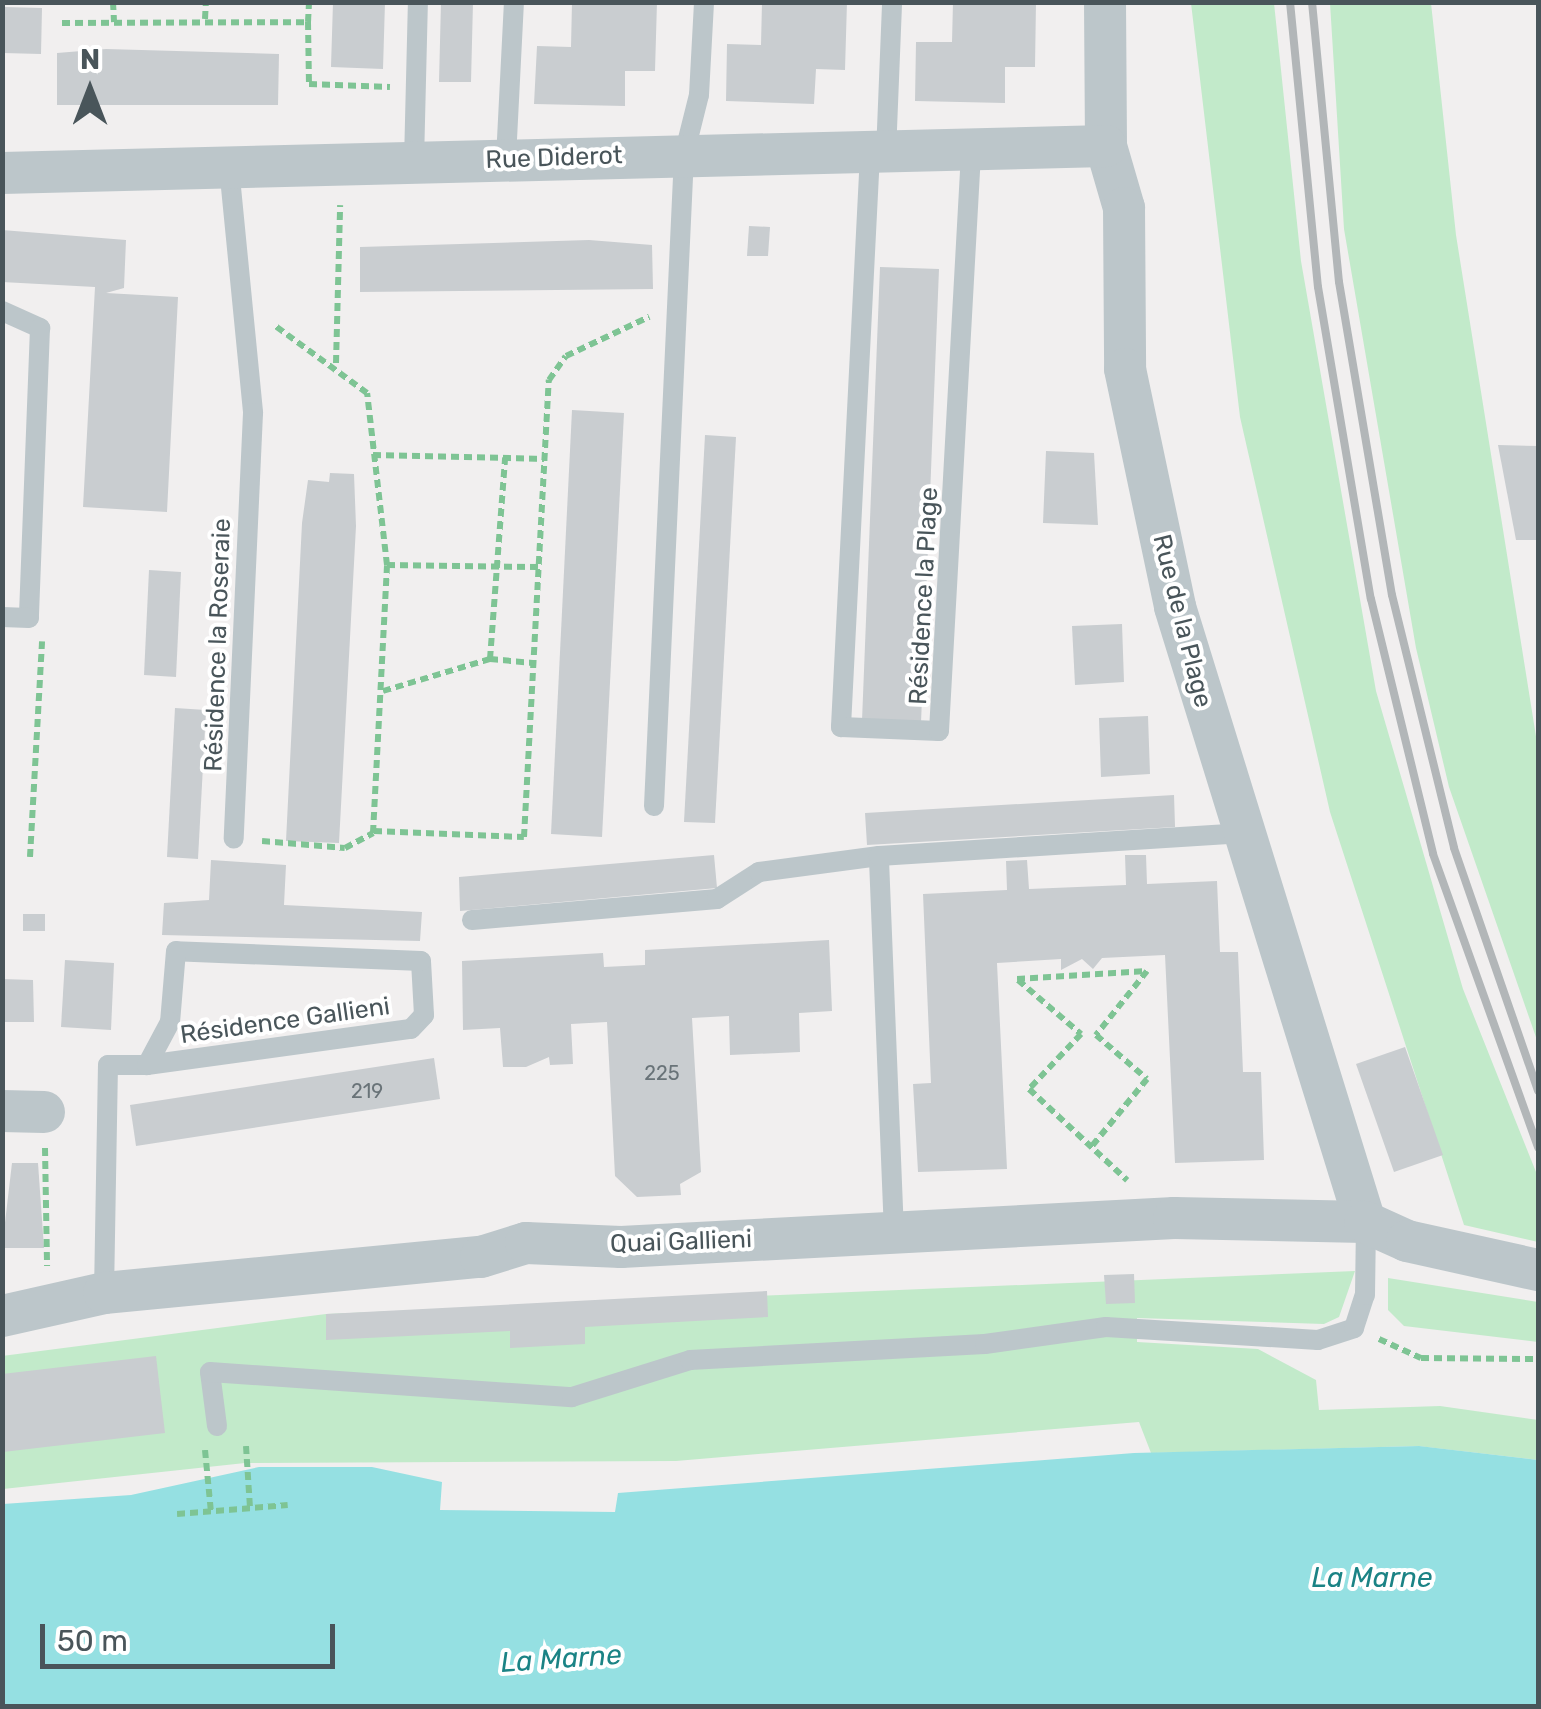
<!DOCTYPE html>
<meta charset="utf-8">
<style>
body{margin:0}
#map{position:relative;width:1541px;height:1709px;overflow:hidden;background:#f1efef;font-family:Rubik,sans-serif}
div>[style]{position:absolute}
.green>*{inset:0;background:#c2eaca}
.water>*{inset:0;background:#95e0e2}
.building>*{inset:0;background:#c9cdd0}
.path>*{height:6px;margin-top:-3px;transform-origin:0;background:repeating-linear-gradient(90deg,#7ec494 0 8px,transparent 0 13px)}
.lane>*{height:20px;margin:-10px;padding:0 10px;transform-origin:10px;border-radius:10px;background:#bcc6ca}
.street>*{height:42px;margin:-21px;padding:0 21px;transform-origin:21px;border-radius:21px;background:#bcc6ca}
.rail>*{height:8px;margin:-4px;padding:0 4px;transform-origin:4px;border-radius:4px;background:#b2b6b8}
span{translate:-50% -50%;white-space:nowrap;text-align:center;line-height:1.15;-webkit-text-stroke:8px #fff;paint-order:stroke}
.number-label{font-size:20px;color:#697378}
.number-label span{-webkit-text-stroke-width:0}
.street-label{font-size:25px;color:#49555a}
.water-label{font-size:28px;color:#1b8385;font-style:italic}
.frame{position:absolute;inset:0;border:5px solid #49555a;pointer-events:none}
.north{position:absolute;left:40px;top:40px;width:100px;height:100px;-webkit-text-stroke:8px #fff;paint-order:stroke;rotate:0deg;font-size:28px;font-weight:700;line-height:40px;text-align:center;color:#49555a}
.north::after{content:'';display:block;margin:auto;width:35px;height:45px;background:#49555a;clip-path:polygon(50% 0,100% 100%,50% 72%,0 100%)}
.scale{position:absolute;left:40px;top:1624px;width:295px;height:45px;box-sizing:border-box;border:5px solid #49555a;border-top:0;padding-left:12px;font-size:30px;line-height:35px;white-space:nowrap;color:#49555a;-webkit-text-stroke:8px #fff;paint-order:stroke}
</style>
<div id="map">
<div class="green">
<div style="clip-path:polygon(1191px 3px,1274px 3px,1301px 261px,1376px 691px,1463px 989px,1538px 1177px,1538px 1242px,1464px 1225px,1330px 812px,1240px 417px)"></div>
<div style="clip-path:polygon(1330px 3px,1431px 3px,1456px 235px,1538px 749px,1538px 1043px,1449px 787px,1416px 648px,1344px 229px)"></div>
<div style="clip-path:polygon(1355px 1271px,1339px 1317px,1324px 1324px,1137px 1318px,1137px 1342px,1258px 1349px,1316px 1380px,1319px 1410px,1440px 1406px,1538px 1420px,1538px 1460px,1418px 1446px,1151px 1453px,1139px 1422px,676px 1461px,245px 1463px,3px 1489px,2px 1356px,326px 1314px)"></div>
<div style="clip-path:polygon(1388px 1278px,1538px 1302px,1538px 1342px,1404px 1326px,1388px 1310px)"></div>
</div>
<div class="water">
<div style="clip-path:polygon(1419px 1446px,1538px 1460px,1538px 1706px,3px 1706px,3px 1504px,131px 1495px,259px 1467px,372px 1467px,442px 1482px,440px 1510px,615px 1512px,618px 1493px,1134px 1453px)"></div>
</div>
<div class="building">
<div style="clip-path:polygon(333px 2px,385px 2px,383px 69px,331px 67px)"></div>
<div style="clip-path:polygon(441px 2px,473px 2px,471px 82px,439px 82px)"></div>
<div style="clip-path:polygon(572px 2px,657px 2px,655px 71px,625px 71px,625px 106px,534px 104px,537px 46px,571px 47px)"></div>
<div style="clip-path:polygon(762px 2px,847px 2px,845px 70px,816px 69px,814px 104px,726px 101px,727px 44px,761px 45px)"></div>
<div style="clip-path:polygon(953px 2px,1036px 2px,1035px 67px,1005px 67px,1005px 103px,915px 101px,916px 42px,952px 42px)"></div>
<div style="clip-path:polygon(4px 7px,42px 8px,41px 54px,3px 53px)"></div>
<div style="clip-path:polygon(106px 49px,279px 54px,278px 105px,57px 105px,57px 53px)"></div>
<div style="clip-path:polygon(749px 226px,770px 227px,768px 256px,747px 256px)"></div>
<div style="clip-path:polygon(2px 230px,126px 240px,124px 288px,106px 293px,178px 297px,167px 512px,83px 507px,95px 287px,2px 282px)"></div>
<div style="clip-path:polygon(589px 240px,652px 245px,653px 289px,360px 292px,360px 247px)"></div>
<div style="clip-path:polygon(880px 267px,939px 269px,921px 723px,862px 721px)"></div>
<div style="clip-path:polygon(572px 410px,624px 413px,602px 837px,551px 834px)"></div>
<div style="clip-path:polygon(705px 435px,736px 437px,715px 823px,684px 822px)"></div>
<div style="clip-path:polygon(1498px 445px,1538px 446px,1538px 540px,1516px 540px)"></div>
<div style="clip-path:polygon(1046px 451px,1094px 453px,1098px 525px,1043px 523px)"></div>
<div style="clip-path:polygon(330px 473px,354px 474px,356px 526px,339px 843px,286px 841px,302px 523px,308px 480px,329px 482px)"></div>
<div style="clip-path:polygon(149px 570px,181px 572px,176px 677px,144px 675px)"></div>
<div style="clip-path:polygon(1122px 624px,1124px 682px,1075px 685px,1072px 626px)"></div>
<div style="clip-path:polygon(175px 708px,206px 710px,198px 859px,167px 857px)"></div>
<div style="clip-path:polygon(1148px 716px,1150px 774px,1101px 777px,1099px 718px)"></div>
<div style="clip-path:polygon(1174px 795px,1175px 827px,867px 845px,865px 813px)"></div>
<div style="clip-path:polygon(714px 855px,717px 888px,460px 911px,459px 877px)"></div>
<div style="clip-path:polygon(1125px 855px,1146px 855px,1147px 884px,1217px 881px,1220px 952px,1238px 952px,1243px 1072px,1261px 1072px,1264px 1160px,1175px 1163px,1165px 955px,1102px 958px,1093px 969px,1082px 959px,1061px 970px,1061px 959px,997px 963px,1007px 1169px,918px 1172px,913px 1084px,931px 1083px,923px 894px,1007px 890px,1006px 861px,1027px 860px,1029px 889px,1126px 885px)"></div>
<div style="clip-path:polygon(211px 860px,286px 865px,284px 905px,422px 912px,420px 941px,162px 935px,164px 903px,209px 900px)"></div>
<div style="clip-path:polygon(23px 914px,45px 914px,45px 931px,23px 931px)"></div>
<div style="clip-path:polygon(829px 940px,832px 1011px,799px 1013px,800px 1052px,730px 1055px,729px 1016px,692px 1018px,701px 1172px,680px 1184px,681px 1195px,637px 1197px,615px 1176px,607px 1022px,571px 1024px,573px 1064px,550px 1065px,549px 1057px,526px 1067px,503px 1067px,500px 1028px,463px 1030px,462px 961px,603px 953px,604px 967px,645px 965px,645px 950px)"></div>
<div style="clip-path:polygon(65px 960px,114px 963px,111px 1030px,61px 1027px)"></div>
<div style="clip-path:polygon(2px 979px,33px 980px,34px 1022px,2px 1022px)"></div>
<div style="clip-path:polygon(1405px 1047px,1443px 1155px,1394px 1172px,1356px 1064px)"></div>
<div style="clip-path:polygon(434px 1058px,440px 1099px,136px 1146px,130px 1105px)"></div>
<div style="clip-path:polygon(12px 1163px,38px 1163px,44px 1248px,2px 1248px)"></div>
<div style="clip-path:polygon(1134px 1274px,1135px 1303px,1106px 1304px,1104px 1275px)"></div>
<div style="clip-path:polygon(767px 1291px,768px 1317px,585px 1327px,585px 1344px,510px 1348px,510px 1331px,326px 1340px,326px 1314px)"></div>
<div style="clip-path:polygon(156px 1356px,165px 1433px,3px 1452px,2px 1374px)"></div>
</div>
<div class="path">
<div style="left:113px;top:2px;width:20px;rotate:87deg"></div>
<div style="left:205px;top:19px;width:17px;rotate:-87deg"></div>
<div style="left:308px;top:22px;width:62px;rotate:89.1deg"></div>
<div style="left:309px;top:84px;width:81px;rotate:2.1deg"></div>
<div style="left:62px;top:23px;width:246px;rotate:-0.2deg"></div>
<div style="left:308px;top:22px;width:20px;rotate:-87deg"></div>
<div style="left:336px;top:363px;width:158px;rotate:-88.5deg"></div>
<div style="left:373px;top:455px;width:171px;rotate:1.3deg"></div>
<div style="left:387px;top:565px;width:151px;rotate:0.8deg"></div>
<div style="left:490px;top:659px;width:202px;rotate:-85.7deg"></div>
<div style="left:383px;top:691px;width:112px;rotate:-16.7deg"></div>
<div style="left:490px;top:659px;width:43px;rotate:5.3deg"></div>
<div style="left:374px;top:831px;width:150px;rotate:2.3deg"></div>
<div style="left:524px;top:837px;width:458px;rotate:-86.9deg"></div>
<div style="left:549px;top:380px;width:29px;rotate:-55deg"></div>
<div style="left:566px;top:356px;width:92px;rotate:-25.2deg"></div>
<div style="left:262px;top:841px;width:83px;rotate:4.8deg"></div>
<div style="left:345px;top:848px;width:32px;rotate:-28deg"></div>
<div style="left:373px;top:833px;width:268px;rotate:-87deg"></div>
<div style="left:387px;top:565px;width:173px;rotate:-96.6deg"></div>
<div style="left:367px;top:393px;width:115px;rotate:-143.8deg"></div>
<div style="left:30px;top:857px;width:216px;rotate:-86.8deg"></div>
<div style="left:1017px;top:979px;width:130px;rotate:-3.5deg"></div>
<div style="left:1147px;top:971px;width:82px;rotate:128.6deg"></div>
<div style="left:1096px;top:1035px;width:67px;rotate:40.8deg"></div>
<div style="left:1147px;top:1079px;width:87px;rotate:129.4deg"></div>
<div style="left:1018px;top:980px;width:83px;rotate:40.6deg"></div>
<div style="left:1081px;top:1034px;width:76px;rotate:133.4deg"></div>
<div style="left:1029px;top:1089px;width:134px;rotate:42.9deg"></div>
<div style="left:45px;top:1148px;width:118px;rotate:89deg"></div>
<div style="left:1379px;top:1339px;width:46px;rotate:24.3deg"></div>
<div style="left:1421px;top:1358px;width:117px;rotate:0.5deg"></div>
<div style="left:246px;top:1446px;width:62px;rotate:86.3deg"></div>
<div style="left:205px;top:1450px;width:62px;rotate:84.5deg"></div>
<div style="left:177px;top:1514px;width:111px;rotate:-4.6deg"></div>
</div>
<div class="lane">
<div style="left:870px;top:154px;width:574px;rotate:92.9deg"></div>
<div style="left:841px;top:727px;width:98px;rotate:2.3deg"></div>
<div style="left:939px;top:731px;width:579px;rotate:-86.83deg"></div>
<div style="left:886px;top:154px;width:152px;rotate:-87.7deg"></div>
<div style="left:506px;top:159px;width:157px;rotate:-87.1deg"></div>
<div style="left:414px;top:162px;width:160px;rotate:-88.6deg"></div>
<div style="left:229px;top:167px;width:247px;rotate:84.4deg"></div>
<div style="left:253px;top:413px;width:426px;rotate:92.6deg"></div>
<div style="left:2px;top:311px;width:42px;rotate:24.1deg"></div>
<div style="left:40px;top:328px;width:290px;rotate:92.2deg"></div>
<div style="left:29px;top:618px;width:27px;rotate:-178deg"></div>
<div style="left:654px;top:806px;width:652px;rotate:-87.36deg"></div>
<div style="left:684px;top:155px;width:62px;rotate:-76deg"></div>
<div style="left:699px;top:95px;width:93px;rotate:-86.9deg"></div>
<div style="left:472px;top:920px;width:246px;rotate:-4.9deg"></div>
<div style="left:717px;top:899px;width:50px;rotate:-32.7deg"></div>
<div style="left:759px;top:872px;width:121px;rotate:-7.6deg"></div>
<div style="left:894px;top:1233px;width:377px;rotate:-92.3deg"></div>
<div style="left:879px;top:856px;width:362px;rotate:-3.6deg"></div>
<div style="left:104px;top:1293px;width:228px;rotate:-89deg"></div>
<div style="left:108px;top:1065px;width:39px"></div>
<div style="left:147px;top:1065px;width:266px;rotate:-7.8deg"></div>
<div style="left:411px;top:1029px;width:19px;rotate:-47deg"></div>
<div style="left:424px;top:1015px;width:54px;rotate:-93.2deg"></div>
<div style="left:421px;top:961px;width:245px;rotate:-177.7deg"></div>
<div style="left:176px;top:951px;width:71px;rotate:94.8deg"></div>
<div style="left:170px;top:1022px;width:49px;rotate:118.1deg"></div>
<div style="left:217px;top:1426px;width:54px;rotate:-97.4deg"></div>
<div style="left:210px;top:1372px;width:363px;rotate:4deg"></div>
<div style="left:572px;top:1397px;width:124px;rotate:-17.4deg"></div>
<div style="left:690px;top:1360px;width:295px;rotate:-3.1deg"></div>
<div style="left:985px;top:1344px;width:122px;rotate:-8deg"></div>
<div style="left:1106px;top:1327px;width:212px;rotate:3.5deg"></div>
<div style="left:1318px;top:1340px;width:38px;rotate:-18deg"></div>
<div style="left:1354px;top:1328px;width:35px;rotate:-72deg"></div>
<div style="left:1365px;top:1295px;width:72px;rotate:-89.2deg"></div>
</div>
<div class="street">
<div style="left:1105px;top:2px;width:144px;rotate:89.6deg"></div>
<div style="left:1106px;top:146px;width:65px;rotate:73.8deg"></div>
<div style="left:1124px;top:208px;width:161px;rotate:89.6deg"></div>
<div style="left:1125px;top:369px;width:243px;rotate:78.1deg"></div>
<div style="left:1175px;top:607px;width:644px;rotate:72.83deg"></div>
<div style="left:2px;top:173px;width:1104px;rotate:-1.4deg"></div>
<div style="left:2px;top:1111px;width:42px;rotate:1.4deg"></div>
<div style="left:2px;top:1316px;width:105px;rotate:-12.7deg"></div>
<div style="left:104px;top:1293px;width:379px;rotate:-5.5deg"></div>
<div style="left:481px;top:1257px;width:47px;rotate:-17.3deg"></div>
<div style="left:526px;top:1243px;width:95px;rotate:2.4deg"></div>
<div style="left:621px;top:1247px;width:554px;rotate:-3deg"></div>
<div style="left:1174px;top:1218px;width:191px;rotate:1.2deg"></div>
<div style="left:1365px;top:1222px;width:46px;rotate:24.3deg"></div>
<div style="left:1407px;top:1241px;width:134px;rotate:12.5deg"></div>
</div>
<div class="rail">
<div style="left:1290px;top:2px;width:286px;rotate:84.4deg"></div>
<div style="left:1318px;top:287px;width:316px;rotate:80.4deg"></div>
<div style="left:1371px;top:599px;width:262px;rotate:76.3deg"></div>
<div style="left:1433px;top:854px;width:312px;rotate:70.3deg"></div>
<div style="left:1312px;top:2px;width:281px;rotate:84.5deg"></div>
<div style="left:1339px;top:282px;width:317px;rotate:80.4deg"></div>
<div style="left:1392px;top:595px;width:260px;rotate:76.2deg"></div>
<div style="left:1454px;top:848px;width:257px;rotate:70.9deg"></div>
</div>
<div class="number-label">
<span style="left:662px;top:1073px">225</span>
<span style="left:367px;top:1091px">219</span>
</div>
<div class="street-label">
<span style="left:554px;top:158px;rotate:-2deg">Rue Diderot</span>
<span style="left:924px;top:596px;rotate:-87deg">Résidence la Plage</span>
<span style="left:1182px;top:621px;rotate:76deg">Rue de la Plage</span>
<span style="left:218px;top:645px;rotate:-88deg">Résidence la Roseraie</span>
<span style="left:285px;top:1021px;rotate:-8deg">Résidence Gallieni</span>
<span style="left:681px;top:1242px;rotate:-2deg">Quai Gallieni</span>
</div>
<div class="water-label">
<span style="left:1372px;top:1578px">La Marne</span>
<span style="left:561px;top:1659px;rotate:-4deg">La Marne</span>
</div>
<div class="frame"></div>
<div class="north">N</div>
<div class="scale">50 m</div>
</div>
